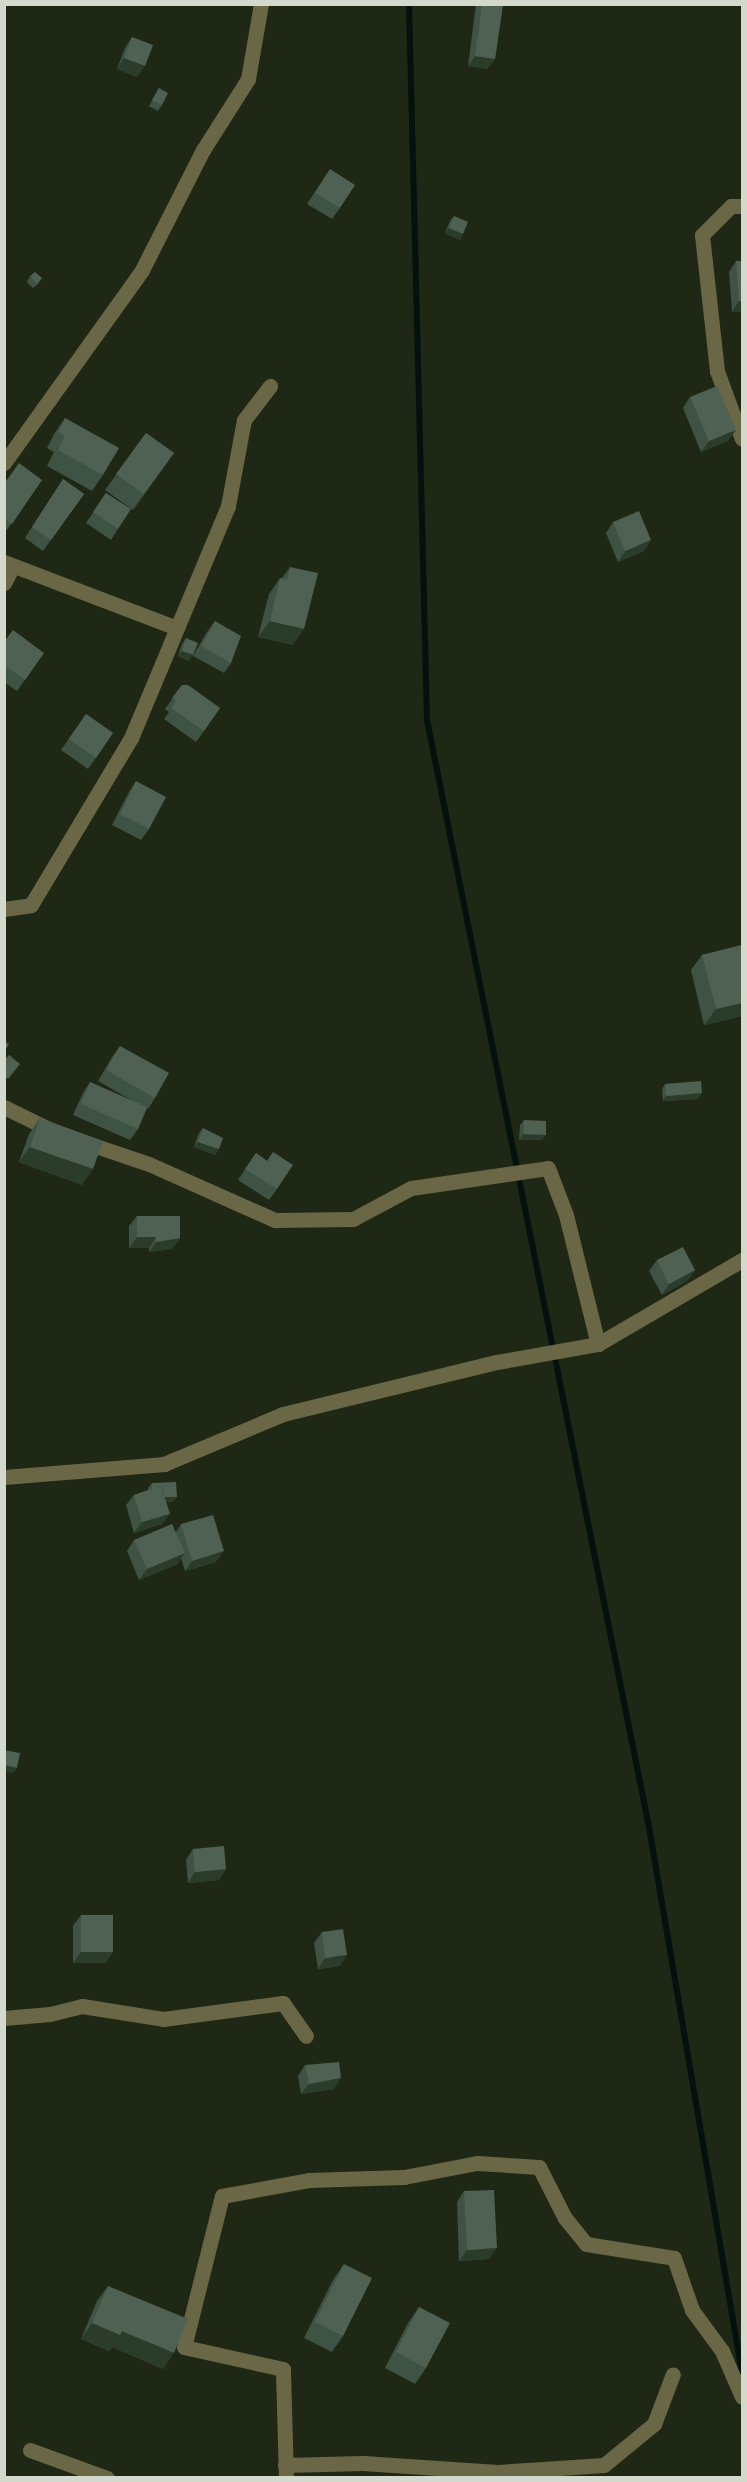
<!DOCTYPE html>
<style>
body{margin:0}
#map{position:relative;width:747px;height:2482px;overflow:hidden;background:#1f2814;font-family:"Asap Condensed",sans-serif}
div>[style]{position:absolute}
.stream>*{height:6px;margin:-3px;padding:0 3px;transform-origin:3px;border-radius:3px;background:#04110e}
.minor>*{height:15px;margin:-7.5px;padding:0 7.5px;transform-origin:7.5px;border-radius:7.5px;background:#6a6747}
.wall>*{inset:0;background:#3e5344}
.shaded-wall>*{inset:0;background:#2b3c2b}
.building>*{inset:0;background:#4e6153}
span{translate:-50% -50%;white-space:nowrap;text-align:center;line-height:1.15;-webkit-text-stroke:4.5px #1f2814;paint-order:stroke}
.frame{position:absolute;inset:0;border:6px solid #d3d9cc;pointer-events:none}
</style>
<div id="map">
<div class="stream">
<div style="left:409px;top:4px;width:716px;rotate:88.56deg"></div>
<div style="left:427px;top:720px;width:1129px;rotate:78.66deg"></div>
<div style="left:649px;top:1827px;width:554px;rotate:80.33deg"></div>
</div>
<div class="minor">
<div style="left:742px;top:206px;width:11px;rotate:180deg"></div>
<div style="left:731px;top:206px;width:41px;rotate:135deg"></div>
<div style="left:702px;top:235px;width:137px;rotate:83.7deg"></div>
<div style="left:717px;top:371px;width:72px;rotate:69.8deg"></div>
<div style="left:4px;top:463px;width:237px;rotate:-54.4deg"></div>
<div style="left:142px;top:270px;width:135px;rotate:-63.1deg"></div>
<div style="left:203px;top:150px;width:84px;rotate:-57.6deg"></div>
<div style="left:248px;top:79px;width:76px;rotate:-80.2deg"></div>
<div style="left:4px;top:562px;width:185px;rotate:20.9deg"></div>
<div style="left:4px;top:583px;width:19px;rotate:-62deg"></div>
<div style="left:4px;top:909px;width:27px;rotate:-8deg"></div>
<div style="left:31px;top:905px;width:195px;rotate:-59.1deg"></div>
<div style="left:131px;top:738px;width:251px;rotate:-67.3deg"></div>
<div style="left:228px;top:506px;width:87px;rotate:-79.5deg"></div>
<div style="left:244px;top:420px;width:43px;rotate:-52.6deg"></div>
<div style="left:4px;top:1107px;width:55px;rotate:26.1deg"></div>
<div style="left:81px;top:1141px;width:72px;rotate:18.7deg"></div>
<div style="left:149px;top:1164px;width:138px;rotate:24deg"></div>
<div style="left:275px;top:1220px;width:78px;rotate:-0.7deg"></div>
<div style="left:353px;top:1219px;width:66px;rotate:-28.1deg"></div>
<div style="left:411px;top:1188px;width:138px;rotate:-8.3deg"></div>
<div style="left:548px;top:1168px;width:50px;rotate:69deg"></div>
<div style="left:566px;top:1215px;width:133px;rotate:76.1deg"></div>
<div style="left:4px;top:1477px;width:161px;rotate:-4.6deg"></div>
<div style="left:164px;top:1464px;width:129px;rotate:-22.8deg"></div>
<div style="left:283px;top:1414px;width:220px;rotate:-13.7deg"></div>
<div style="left:497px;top:1362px;width:103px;rotate:-10.1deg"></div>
<div style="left:598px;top:1344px;width:167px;rotate:-30.3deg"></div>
<div style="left:4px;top:2018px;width:46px;rotate:-5deg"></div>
<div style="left:50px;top:2014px;width:33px;rotate:-14deg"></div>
<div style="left:82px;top:2006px;width:82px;rotate:9.1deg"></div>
<div style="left:163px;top:2019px;width:121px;rotate:-7.6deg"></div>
<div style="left:283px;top:2003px;width:40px;rotate:55.1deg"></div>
<div style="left:30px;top:2450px;width:82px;rotate:20deg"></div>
<div style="left:285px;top:2465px;width:78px;rotate:-1.5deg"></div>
<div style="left:363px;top:2463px;width:135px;rotate:3.8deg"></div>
<div style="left:498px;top:2472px;width:106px;rotate:-3.8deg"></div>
<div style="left:604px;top:2465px;width:65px;rotate:-39.4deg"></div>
<div style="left:654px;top:2424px;width:53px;rotate:-69.2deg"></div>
<div style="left:286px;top:2478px;width:109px;rotate:-91.6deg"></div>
<div style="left:283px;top:2369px;width:101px;rotate:-167.5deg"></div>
<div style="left:184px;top:2347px;width:156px;rotate:-75.9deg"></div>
<div style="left:222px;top:2196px;width:88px;rotate:-10.4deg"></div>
<div style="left:309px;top:2180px;width:95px;rotate:-1.8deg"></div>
<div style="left:404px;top:2177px;width:74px;rotate:-10.9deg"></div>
<div style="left:477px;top:2163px;width:62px;rotate:3.7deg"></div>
<div style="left:539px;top:2167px;width:57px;rotate:63deg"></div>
<div style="left:565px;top:2218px;width:33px;rotate:51deg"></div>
<div style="left:586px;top:2244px;width:89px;rotate:9deg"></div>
<div style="left:674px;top:2258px;width:55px;rotate:70.9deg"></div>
<div style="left:692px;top:2310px;width:51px;rotate:53.8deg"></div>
<div style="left:722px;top:2351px;width:50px;rotate:66.5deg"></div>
</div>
<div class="wall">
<div style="clip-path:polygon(476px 4px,503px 4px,495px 59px,487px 69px,468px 66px)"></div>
<div style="clip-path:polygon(132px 37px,137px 77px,117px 69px,125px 48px)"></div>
<div style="clip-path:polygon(159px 88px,162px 105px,158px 111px,149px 106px)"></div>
<div style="clip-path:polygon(330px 169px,340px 208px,332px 219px,307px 204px)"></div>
<div style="clip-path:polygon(454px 216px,460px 240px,445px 233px,450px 221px)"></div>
<div style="clip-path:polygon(736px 261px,742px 261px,742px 312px,732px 312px,729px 272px)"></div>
<div style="clip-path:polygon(30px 276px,42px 278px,38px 284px,33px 288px,27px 282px)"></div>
<div style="clip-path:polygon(690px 397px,728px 441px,701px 452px,683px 408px)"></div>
<div style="clip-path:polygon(65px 418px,103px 475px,92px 491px,47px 466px,54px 452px,47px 448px,54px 434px)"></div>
<div style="clip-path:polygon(146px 433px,174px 453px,133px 510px,105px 490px)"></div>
<div style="clip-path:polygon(63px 479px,84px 494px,43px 551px,25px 538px)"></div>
<div style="clip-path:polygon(42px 480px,4px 534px,4px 484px)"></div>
<div style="clip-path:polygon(106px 493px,118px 529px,111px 540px,86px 523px)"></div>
<div style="clip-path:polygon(613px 522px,644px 551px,618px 562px,606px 533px)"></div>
<div style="clip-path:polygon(290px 567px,293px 645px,258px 637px,269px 594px,280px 578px,282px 578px)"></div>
<div style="clip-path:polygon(215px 621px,231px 663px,224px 673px,193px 656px,207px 632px)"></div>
<div style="clip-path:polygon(186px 638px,189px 661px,178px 656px,182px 644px)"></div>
<div style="clip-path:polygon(4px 642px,44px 653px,17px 691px,4px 682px)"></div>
<div style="clip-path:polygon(182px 685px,220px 708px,196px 742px,164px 719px,169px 712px,165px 709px)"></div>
<div style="clip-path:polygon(86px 714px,113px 733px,88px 769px,61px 750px)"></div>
<div style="clip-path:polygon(136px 781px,149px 829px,141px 840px,112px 825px,129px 792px)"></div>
<div style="clip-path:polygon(742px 945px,742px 1016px,704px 1025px,691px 970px,702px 955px)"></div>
<div style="clip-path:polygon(120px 1046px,155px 1098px,148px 1109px,147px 1108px,138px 1129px,130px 1140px,73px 1115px,83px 1093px,90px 1082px,138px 1104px,98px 1081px,112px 1057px)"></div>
<div style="clip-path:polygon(665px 1084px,698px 1099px,663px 1101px,662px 1089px)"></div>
<div style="clip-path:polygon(40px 1118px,82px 1185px,19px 1162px,29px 1134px)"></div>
<div style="clip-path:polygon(524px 1120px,542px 1140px,519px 1140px,520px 1125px)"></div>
<div style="clip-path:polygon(203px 1128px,219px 1149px,215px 1155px,194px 1147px,199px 1133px)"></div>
<div style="clip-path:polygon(256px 1153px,267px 1161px,277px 1189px,269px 1200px,238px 1180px)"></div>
<div style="clip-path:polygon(137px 1216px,180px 1238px,172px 1249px,149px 1252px,149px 1248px,129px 1248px,129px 1226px)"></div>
<div style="clip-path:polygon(657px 1260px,695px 1270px,687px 1281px,662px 1295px,649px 1271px)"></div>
<div style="clip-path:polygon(152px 1483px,173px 1502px,166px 1502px,162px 1524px,134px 1533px,126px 1505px,134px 1495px,148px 1490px,148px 1488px)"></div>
<div style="clip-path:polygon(181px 1524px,216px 1562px,185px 1571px,181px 1558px,177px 1564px,139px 1580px,127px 1551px,134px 1540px,176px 1532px)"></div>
<div style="clip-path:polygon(193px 1849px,226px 1869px,219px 1880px,188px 1883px,186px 1860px)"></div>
<div style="clip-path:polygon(81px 1915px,113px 1952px,105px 1963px,73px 1963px,73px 1926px)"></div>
<div style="clip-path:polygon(322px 1932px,340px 1966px,318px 1969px,314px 1943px)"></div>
<div style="clip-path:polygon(305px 2065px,334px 2089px,301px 2094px,298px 2076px)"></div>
<div style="clip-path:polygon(464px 2191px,489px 2259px,459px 2261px,457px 2202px)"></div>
<div style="clip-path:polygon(344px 2264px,343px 2336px,332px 2352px,304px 2338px,333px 2280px)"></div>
<div style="clip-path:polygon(108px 2286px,163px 2369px,112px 2347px,109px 2351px,81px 2339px,97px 2301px)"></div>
<div style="clip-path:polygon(419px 2307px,426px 2368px,415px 2384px,385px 2368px,408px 2323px)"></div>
</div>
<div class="shaded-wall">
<div style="clip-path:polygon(475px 56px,495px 59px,487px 69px,468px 66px)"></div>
<div style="clip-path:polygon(124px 58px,145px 66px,137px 77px,117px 69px)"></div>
<div style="clip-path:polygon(449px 228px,463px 234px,460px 240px,445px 233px)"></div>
<div style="clip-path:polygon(739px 301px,742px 301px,742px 312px,732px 312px)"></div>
<div style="clip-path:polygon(736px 430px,728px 441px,701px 452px,709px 441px)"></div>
<div style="clip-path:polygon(651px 540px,644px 551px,618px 562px,625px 551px)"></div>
<div style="clip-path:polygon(270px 621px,304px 629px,293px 645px,258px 637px)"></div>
<div style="clip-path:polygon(182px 651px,193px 655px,189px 661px,178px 656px)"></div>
<div style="clip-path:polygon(742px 1003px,742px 1016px,704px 1025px,716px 1009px)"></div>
<div style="clip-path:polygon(702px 1093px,698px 1099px,663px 1101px,666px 1096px)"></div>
<div style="clip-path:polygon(523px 1134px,546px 1135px,542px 1140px,519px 1140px)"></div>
<div style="clip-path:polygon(198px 1142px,219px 1149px,215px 1155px,194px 1147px)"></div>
<div style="clip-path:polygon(30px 1147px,93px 1169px,82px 1185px,19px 1162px)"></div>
<div style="clip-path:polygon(137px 1237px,156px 1237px,149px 1248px,129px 1248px)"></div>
<div style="clip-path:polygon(180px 1238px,172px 1249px,149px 1252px,156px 1242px)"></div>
<div style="clip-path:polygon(695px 1270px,687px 1281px,662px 1295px,669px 1284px)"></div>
<div style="clip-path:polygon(162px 1497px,177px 1497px,173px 1502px,158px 1503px)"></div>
<div style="clip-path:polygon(170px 1514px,162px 1524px,134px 1533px,142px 1522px)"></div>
<div style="clip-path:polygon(224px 1551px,216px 1562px,185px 1571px,192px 1561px)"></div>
<div style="clip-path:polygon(185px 1553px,177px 1564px,139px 1580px,147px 1569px)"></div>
<div style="clip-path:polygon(4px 1765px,17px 1768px,13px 1773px,4px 1772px)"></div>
<div style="clip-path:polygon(226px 1869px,219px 1880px,188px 1883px,195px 1872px)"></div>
<div style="clip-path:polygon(81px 1952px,113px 1952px,105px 1963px,73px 1963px)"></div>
<div style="clip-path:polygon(347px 1955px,340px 1966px,318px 1969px,325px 1958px)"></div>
<div style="clip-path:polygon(341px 2078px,334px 2089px,301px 2094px,309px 2084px)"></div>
<div style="clip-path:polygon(497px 2248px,489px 2259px,459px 2261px,467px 2250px)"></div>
<div style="clip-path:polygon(92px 2323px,122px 2331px,174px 2353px,163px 2369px,112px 2347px,109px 2351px,81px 2339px)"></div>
</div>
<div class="building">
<div style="clip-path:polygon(482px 4px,503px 4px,495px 59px,475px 56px)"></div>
<div style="clip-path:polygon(132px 37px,153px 45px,145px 66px,124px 58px)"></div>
<div style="clip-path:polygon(159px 88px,168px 93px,162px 105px,152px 100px)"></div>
<div style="clip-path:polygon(330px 169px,355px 185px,340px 208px,315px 193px)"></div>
<div style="clip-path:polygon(454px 216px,468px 222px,463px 234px,449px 228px)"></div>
<div style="clip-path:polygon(736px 261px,742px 261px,742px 301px,739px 301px)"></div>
<div style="clip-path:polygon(35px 272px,42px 278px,37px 283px,30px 276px)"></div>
<div style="clip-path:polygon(717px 386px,736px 430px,709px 441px,690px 397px)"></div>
<div style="clip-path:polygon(65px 418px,119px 448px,103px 475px,58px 450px,65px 436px,58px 432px)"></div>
<div style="clip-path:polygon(146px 433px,174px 453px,144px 494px,116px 474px)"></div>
<div style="clip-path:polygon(19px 463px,42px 480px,12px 524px,4px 519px,4px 484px)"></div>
<div style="clip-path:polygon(63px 479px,84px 494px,51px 540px,32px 527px)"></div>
<div style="clip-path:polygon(106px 493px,131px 509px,118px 529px,93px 512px)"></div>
<div style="clip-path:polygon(639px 511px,651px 540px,625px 551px,613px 522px)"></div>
<div style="clip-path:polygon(290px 567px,318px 573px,304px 629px,270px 621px,280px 578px,287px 580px)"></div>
<div style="clip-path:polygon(215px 621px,241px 636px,231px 663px,201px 646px)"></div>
<div style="clip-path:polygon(13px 630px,44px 653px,25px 680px,4px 665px,4px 642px)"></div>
<div style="clip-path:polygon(186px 638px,198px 643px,193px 655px,182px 651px)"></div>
<div style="clip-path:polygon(182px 685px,188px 685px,220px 708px,204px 731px,171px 708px,176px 701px,172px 698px)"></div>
<div style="clip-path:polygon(86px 714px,113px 733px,96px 758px,69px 739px)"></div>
<div style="clip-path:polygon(136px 781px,166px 797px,149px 829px,120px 814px)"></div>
<div style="clip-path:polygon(742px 945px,742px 1003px,716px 1009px,702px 955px)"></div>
<div style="clip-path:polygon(4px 1041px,9px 1044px,4px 1052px)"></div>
<div style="clip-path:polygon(120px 1046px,169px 1073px,155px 1098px,106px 1070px)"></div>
<div style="clip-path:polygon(9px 1055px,20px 1064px,8px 1079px,4px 1076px,4px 1060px)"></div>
<div style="clip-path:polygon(701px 1081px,702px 1093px,666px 1096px,665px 1084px)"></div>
<div style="clip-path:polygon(90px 1082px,147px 1107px,138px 1129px,81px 1104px)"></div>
<div style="clip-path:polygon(40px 1118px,103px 1141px,93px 1169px,30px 1147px)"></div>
<div style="clip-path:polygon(524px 1120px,546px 1121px,546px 1135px,523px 1134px)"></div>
<div style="clip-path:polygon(203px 1128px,223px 1138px,219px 1149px,198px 1142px)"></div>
<div style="clip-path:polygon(273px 1152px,293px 1165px,277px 1189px,245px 1169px,256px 1153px,267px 1161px)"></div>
<div style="clip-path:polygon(137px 1216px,180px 1216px,180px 1238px,156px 1242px,156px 1237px,137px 1237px)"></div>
<div style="clip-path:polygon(683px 1247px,695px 1270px,669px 1284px,657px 1260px)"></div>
<div style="clip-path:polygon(176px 1482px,177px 1497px,165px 1497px,161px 1486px,152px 1489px,152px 1483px)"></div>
<div style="clip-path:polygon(161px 1486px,170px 1514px,142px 1522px,134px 1495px)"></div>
<div style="clip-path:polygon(213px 1515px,224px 1551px,192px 1561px,181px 1524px)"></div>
<div style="clip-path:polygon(172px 1524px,185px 1553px,147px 1569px,134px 1540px)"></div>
<div style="clip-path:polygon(4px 1750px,20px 1753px,17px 1768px,4px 1765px)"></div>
<div style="clip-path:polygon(224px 1846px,226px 1869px,195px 1872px,193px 1849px)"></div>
<div style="clip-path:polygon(81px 1915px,113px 1915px,113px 1952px,81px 1952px)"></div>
<div style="clip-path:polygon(343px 1929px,347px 1955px,325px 1958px,322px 1932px)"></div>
<div style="clip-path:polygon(339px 2062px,341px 2078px,309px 2084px,305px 2065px)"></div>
<div style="clip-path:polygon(494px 2190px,497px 2248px,467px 2250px,464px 2191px)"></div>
<div style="clip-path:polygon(344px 2264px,372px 2278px,343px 2336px,315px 2322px)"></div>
<div style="clip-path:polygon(108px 2286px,188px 2319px,174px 2353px,122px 2331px,120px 2335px,92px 2323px)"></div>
<div style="clip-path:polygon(419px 2307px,450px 2323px,426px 2368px,396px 2352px)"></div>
</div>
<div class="frame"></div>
</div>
